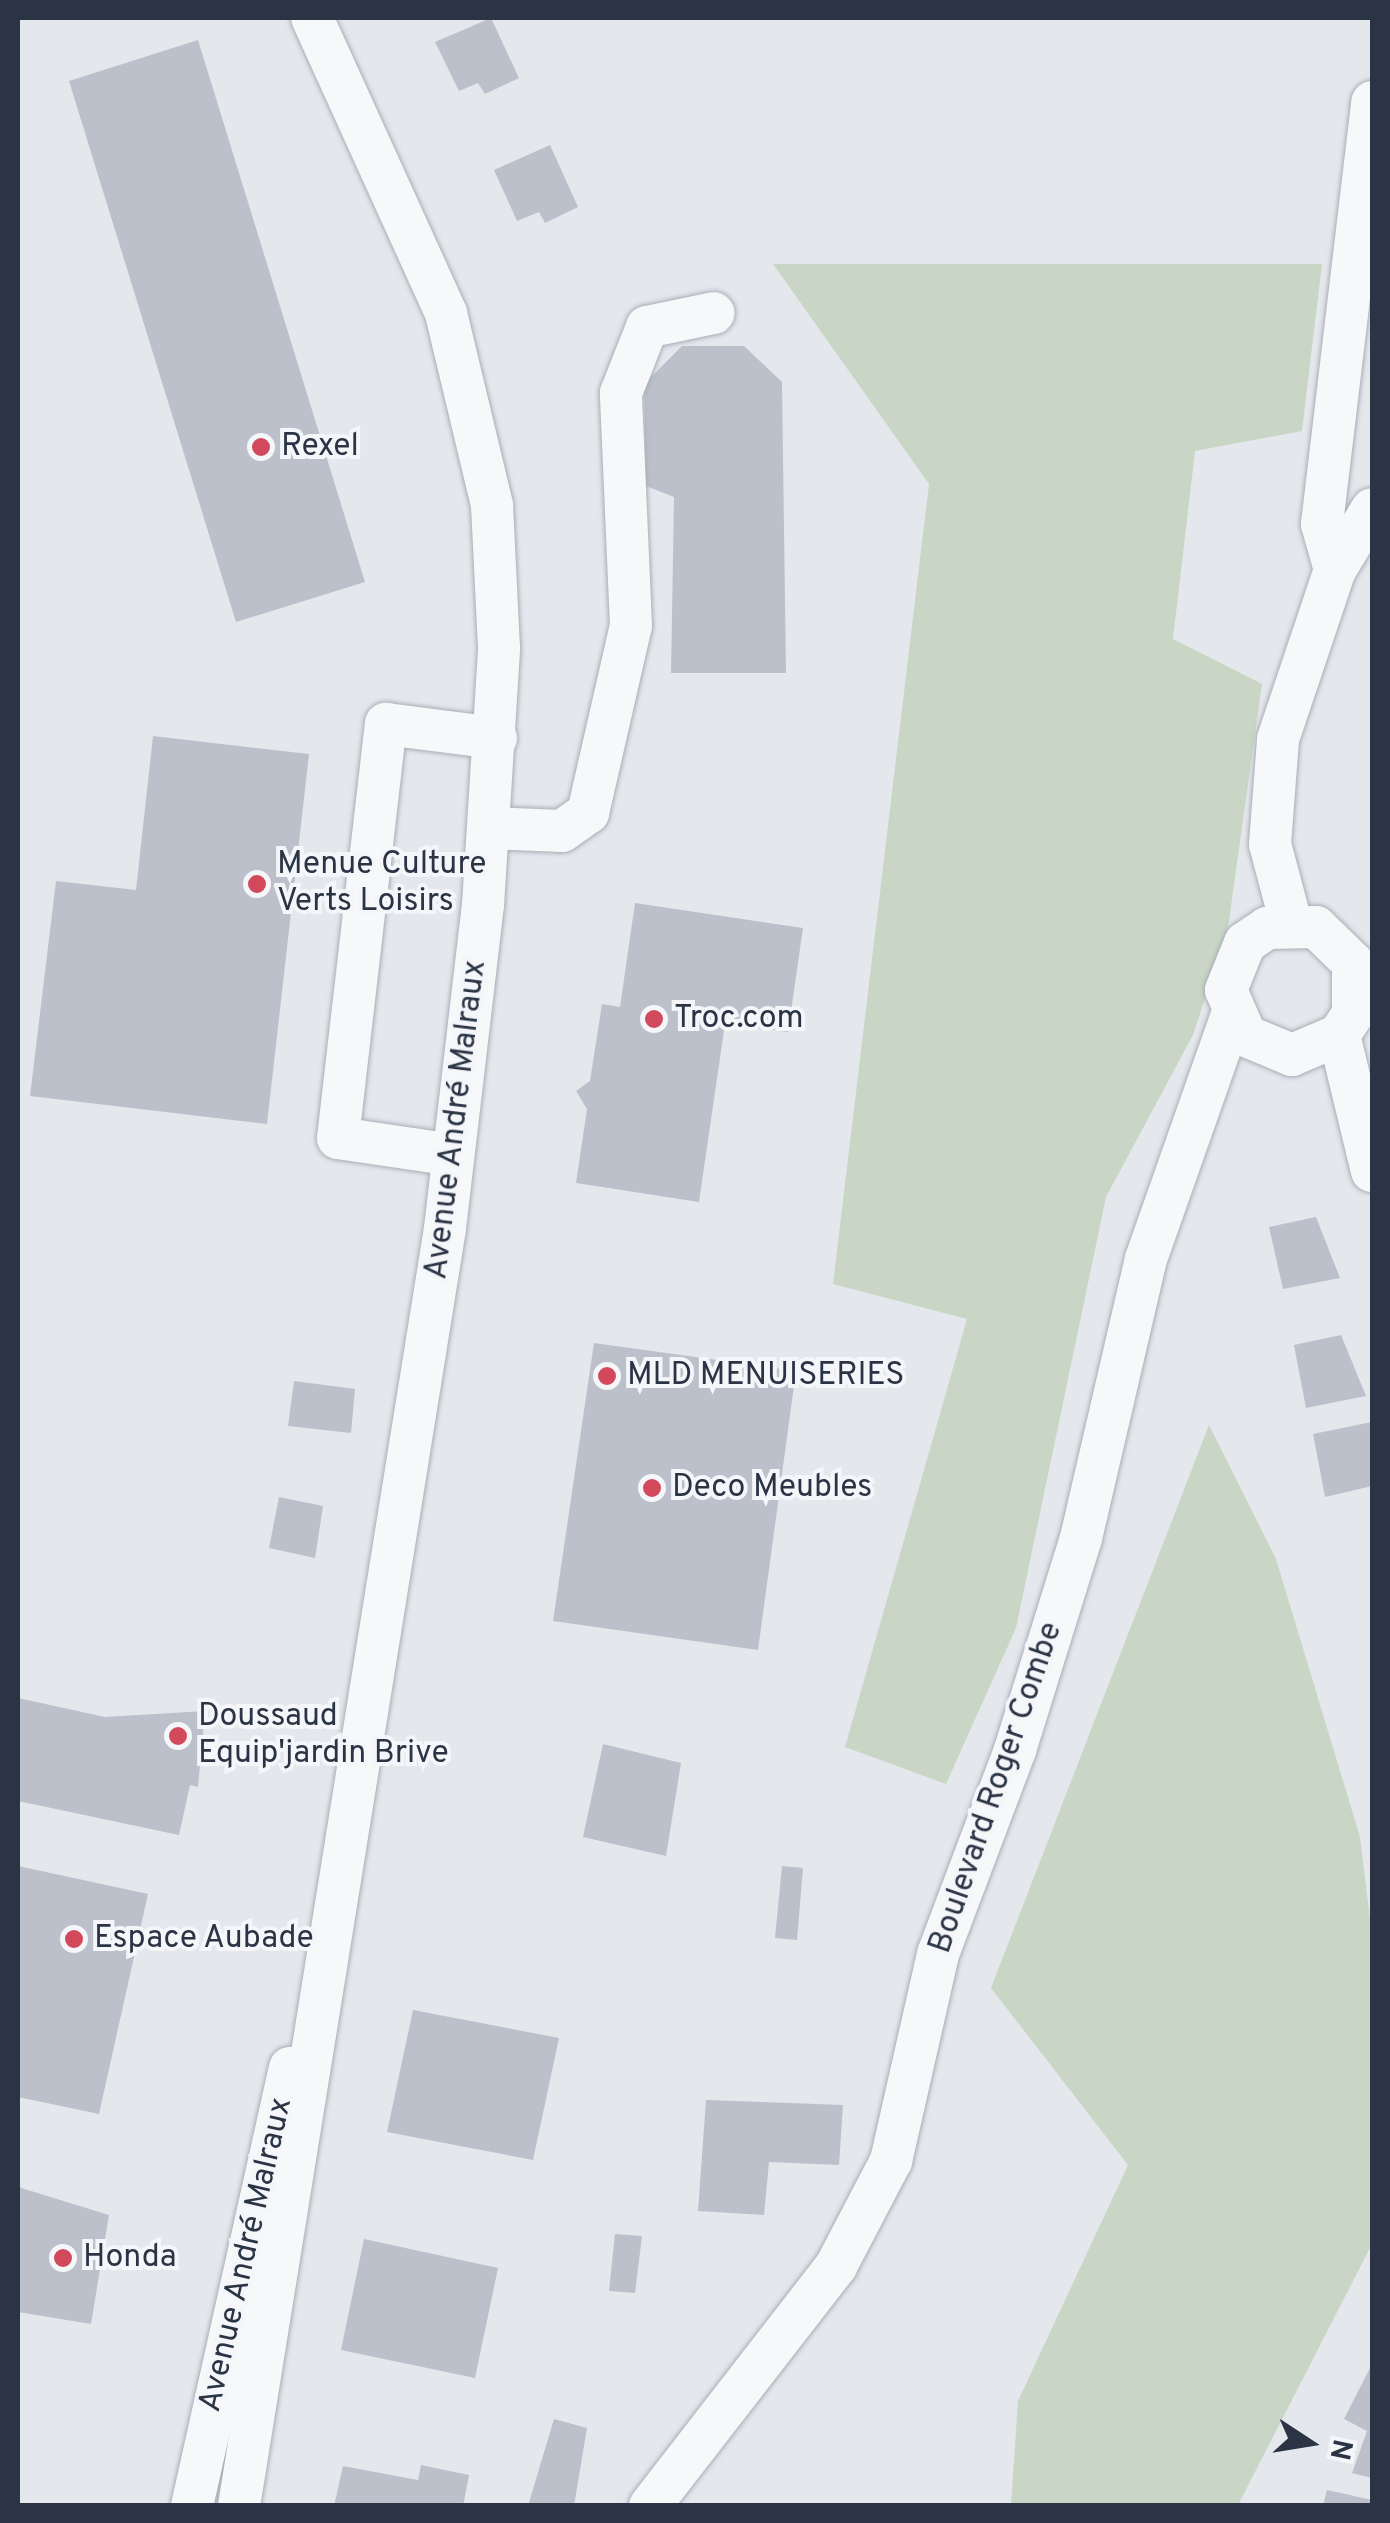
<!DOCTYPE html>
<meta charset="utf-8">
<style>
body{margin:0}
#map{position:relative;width:1390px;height:2523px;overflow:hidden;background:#e4e7ec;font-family:Overpass,sans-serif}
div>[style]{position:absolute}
.green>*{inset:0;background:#c9d6c5}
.building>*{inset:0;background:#bbc0ca}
.roads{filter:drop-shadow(0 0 2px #a9aeb7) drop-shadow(0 0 2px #a9aeb7)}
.minor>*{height:42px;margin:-21px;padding:0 21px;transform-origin:21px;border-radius:21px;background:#f7f8fa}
.dots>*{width:28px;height:28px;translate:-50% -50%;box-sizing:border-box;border:5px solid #f4f6f9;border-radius:50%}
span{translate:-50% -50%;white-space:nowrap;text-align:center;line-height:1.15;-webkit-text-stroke:8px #f4f6f9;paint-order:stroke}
.poi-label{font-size:32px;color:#2b3445}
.left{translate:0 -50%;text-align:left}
.street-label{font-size:32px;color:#2b3445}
.frame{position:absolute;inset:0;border:20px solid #2b3445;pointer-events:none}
.north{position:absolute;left:1260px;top:2393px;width:100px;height:100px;-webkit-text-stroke:8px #f4f6f9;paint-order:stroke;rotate:102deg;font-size:28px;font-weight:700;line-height:40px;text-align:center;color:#2b3445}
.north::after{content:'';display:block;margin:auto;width:35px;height:45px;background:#2b3445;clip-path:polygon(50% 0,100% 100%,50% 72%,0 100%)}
</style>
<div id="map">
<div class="green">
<div style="clip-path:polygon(773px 264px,1322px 264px,1302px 431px,1195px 451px,1173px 639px,1262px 684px,1228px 928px,1193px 1035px,1106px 1197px,1016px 1628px,946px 1784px,845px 1747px,967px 1319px,833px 1284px,929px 484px)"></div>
<div style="clip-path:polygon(1209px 1425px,1276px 1559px,1360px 1837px,1372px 1936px,1372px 2244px,1238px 2505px,1011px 2505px,1018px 2401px,1128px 2165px,991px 1988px)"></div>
</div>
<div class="building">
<div style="clip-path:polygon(491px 18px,519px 78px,485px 94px,478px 83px,459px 91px,435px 42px)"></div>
<div style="clip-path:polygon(198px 40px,365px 582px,236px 622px,69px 81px)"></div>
<div style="clip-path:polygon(550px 145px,578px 207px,545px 223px,539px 212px,517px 221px,494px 170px)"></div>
<div style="clip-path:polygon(682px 346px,744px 346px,782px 382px,786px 673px,671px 673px,674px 497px,646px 486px,644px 384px)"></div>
<div style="clip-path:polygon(153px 736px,309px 754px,267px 1124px,30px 1096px,56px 881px,136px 890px)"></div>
<div style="clip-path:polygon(635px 903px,803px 928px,788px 1032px,725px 1024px,699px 1202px,576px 1183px,587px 1109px,576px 1091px,590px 1081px,602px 1004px,620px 1007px)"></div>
<div style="clip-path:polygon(1316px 1217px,1340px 1278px,1283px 1289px,1269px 1227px)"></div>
<div style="clip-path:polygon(1341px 1335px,1366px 1396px,1306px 1408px,1294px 1345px)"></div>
<div style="clip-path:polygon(594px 1343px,796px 1371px,758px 1650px,553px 1621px)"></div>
<div style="clip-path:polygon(294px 1381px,355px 1389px,351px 1433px,288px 1426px)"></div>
<div style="clip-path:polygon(1372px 1422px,1372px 1486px,1325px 1497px,1313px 1434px)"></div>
<div style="clip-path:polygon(279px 1497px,323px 1506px,315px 1558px,269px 1548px)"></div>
<div style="clip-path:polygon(18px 1698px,105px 1717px,205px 1711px,198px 1787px,190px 1785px,179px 1835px,18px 1801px)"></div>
<div style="clip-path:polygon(603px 1744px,681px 1763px,666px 1856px,583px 1837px)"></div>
<div style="clip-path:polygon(18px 1866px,148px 1894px,99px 2114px,18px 2097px)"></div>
<div style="clip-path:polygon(782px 1866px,803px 1868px,797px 1940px,775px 1938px)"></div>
<div style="clip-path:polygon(413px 2010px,559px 2038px,533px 2160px,387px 2132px)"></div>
<div style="clip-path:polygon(706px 2100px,843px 2105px,839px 2165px,769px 2162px,764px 2215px,698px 2211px)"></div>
<div style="clip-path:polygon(18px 2187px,109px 2215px,91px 2324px,18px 2312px)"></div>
<div style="clip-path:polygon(615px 2234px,642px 2236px,635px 2293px,609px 2291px)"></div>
<div style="clip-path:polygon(364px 2239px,498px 2268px,475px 2378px,341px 2350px)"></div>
<div style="clip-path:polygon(1372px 2364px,1372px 2478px,1352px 2473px,1367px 2431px,1344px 2419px)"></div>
<div style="clip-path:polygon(554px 2419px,587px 2428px,574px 2506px,528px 2506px)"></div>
<div style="clip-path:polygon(421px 2465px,469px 2475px,463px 2506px,334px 2506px,343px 2466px,418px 2480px)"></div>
<div style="clip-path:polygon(1327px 2490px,1372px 2500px,1372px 2506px,1323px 2506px)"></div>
</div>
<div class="roads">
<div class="minor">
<div style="left:1335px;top:570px;width:48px;rotate:-105.8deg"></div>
<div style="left:1322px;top:524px;width:425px;rotate:-83.2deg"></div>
<div style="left:489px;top:828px;width:73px;rotate:2.4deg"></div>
<div style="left:562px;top:831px;width:32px;rotate:-35deg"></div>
<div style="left:588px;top:813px;width:192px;rotate:-77.1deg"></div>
<div style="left:631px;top:626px;width:233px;rotate:-92.5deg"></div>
<div style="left:621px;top:393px;width:71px;rotate:-68.5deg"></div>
<div style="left:647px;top:327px;width:68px;rotate:-11.8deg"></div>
<div style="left:1291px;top:923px;width:82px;rotate:-104.9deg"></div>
<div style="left:1270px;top:844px;width:105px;rotate:-85.6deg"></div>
<div style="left:1278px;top:739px;width:178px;rotate:-71.4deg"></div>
<div style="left:1335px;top:570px;width:71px;rotate:-58.8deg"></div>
<div style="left:1339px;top:1035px;width:51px;rotate:156.9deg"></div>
<div style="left:1292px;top:1055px;width:50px;rotate:-157.6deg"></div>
<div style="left:1246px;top:1036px;width:50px;rotate:-113.5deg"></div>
<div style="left:1226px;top:990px;width:51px;rotate:-68deg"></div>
<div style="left:1245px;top:943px;width:27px;rotate:-34deg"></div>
<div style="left:1267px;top:928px;width:49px;rotate:-1.2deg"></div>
<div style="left:1316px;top:927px;width:52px;rotate:44.2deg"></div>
<div style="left:1353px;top:963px;width:51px;rotate:90deg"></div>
<div style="left:1353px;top:1014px;width:25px;rotate:124deg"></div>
<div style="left:1339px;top:1035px;width:140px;rotate:76.4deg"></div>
<div style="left:453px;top:1155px;width:116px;rotate:-171.6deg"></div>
<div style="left:338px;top:1138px;width:417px;rotate:-83.4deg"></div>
<div style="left:386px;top:724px;width:111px;rotate:7.3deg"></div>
<div style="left:192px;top:2506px;width:449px;rotate:-77.4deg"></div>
<div style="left:239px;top:2506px;width:1294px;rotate:-80.84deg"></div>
<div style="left:445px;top:1228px;width:325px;rotate:-83.3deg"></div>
<div style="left:483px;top:905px;width:257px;rotate:-86.4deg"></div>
<div style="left:499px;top:648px;width:143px;rotate:-92.8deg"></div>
<div style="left:492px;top:505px;width:197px;rotate:-103.5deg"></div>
<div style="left:446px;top:313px;width:324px;rotate:-114.4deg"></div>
<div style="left:650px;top:2506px;width:304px;rotate:-52.2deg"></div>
<div style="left:836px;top:2266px;width:119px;rotate:-62.4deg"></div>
<div style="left:891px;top:2161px;width:212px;rotate:-77.2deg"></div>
<div style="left:938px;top:1954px;width:218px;rotate:-69.3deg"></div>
<div style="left:1015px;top:1750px;width:222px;rotate:-72.7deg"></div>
<div style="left:1081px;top:1538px;width:286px;rotate:-76.9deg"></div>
<div style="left:1146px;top:1259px;width:259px;rotate:-70.6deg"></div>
</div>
</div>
<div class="dots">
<div style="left:261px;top:447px;background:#d1495b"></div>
<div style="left:257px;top:884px;background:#d1495b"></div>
<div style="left:654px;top:1019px;background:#d1495b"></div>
<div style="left:607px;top:1376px;background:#d1495b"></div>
<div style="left:652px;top:1488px;background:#d1495b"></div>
<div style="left:178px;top:1736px;background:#d1495b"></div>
<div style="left:74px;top:1939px;background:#d1495b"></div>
<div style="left:63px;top:2258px;background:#d1495b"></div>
</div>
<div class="poi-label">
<span class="left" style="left:281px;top:447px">Rexel</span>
<span class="left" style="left:277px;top:884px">Menue Culture<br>Verts Loisirs</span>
<span class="left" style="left:674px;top:1019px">Troc.com</span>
<span class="left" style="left:627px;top:1376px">MLD MENUISERIES</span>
<span class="left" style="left:672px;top:1488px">Deco Meubles</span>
<span class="left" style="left:198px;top:1736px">Doussaud<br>Equip'jardin Brive</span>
<span class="left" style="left:94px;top:1939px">Espace Aubade</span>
<span class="left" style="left:83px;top:2258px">Honda</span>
</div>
<div class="street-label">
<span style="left:457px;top:1120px;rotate:-83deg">Avenue André Malraux</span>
<span style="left:997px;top:1788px;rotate:-71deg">Boulevard Roger Combe</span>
<span style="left:247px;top:2255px;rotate:-77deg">Avenue André Malraux</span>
</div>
<div class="frame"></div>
<div class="north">N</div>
</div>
